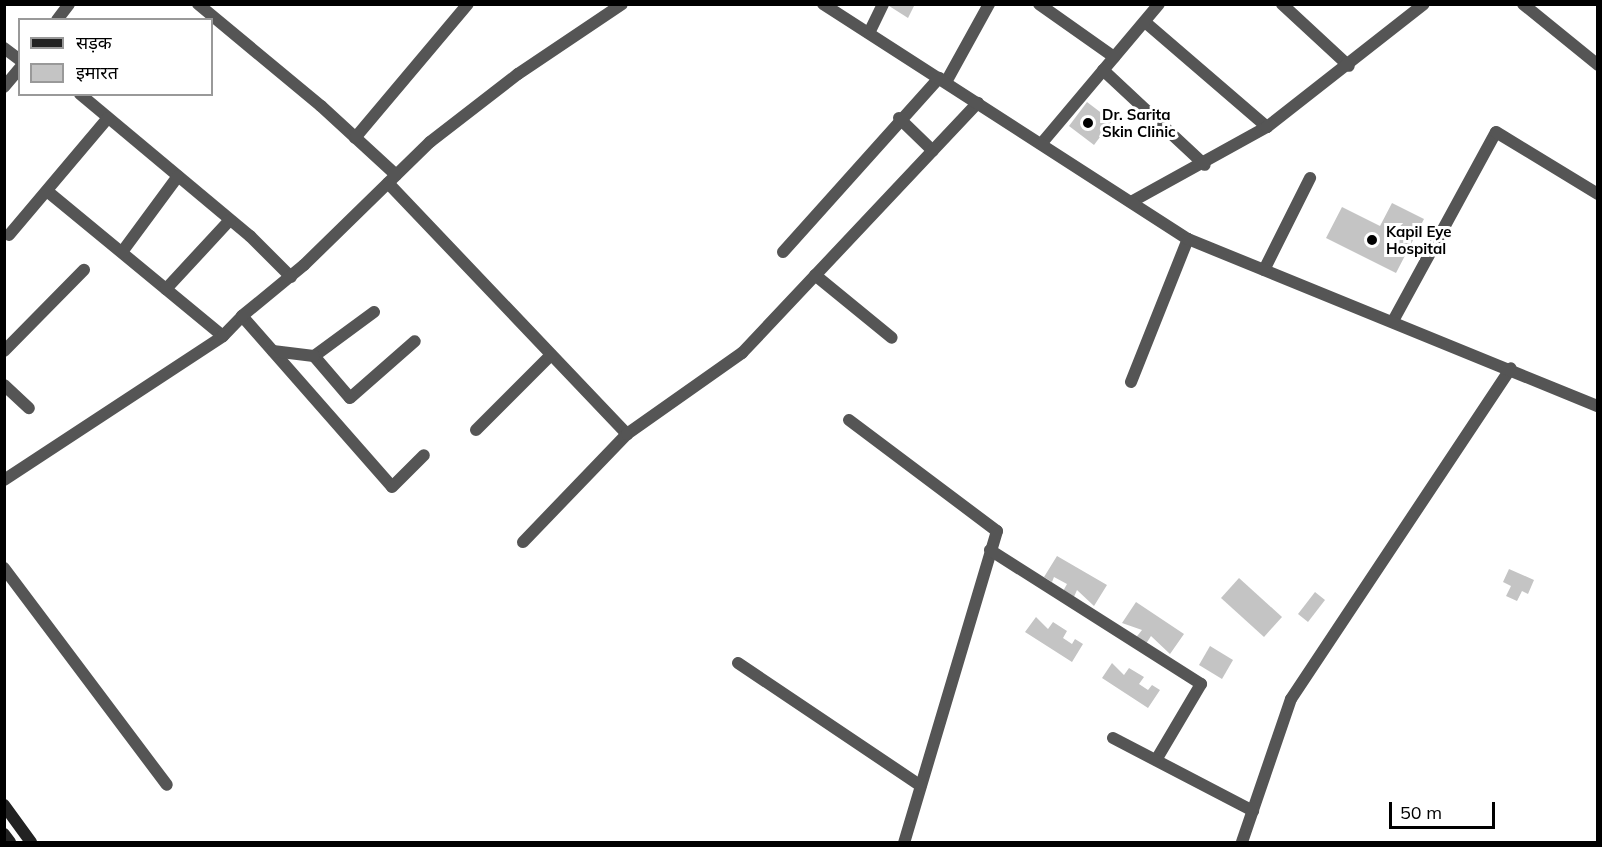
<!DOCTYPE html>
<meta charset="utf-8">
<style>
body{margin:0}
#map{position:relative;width:1602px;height:847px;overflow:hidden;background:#fff;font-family:Mulish,"Noto Sans Devanagari",sans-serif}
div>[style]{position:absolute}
.building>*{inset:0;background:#c4c4c4}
.minor>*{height:12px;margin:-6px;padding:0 6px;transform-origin:6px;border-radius:6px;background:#555}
.tertiary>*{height:12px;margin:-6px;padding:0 6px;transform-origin:6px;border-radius:6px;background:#555}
.secondary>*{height:12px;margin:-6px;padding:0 6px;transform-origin:6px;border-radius:6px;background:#222}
.dots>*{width:16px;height:16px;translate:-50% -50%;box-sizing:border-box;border:3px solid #fff;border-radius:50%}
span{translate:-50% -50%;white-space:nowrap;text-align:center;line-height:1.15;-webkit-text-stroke:6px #fff;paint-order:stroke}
.poi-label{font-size:15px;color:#000;font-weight:700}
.left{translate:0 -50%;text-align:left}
.frame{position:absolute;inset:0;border:6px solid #000;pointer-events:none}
.legend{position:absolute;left:18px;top:18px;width:195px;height:78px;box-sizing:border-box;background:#fff;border:2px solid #999;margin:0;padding:8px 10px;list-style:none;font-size:18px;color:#000}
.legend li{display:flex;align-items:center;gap:12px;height:30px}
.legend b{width:30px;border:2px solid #999}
.scale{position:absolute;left:1389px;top:802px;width:106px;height:27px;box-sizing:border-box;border:3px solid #000;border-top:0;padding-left:8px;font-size:18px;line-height:21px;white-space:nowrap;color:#000;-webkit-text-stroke:4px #fff;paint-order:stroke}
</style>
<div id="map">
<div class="building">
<div style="clip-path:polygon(886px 4px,915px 4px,908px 18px)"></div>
<div style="clip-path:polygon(1087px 102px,1112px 121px,1094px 145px,1069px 126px)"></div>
<div style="clip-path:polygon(1392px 203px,1424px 219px,1396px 273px,1326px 238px,1342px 207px,1380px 226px)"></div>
<div style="clip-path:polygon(1057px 556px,1107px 585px,1094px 606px,1077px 590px,1073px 599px,1062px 593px,1067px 584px,1054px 577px,1052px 582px,1044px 577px)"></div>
<div style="clip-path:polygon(1509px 569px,1534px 580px,1528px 594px,1522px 591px,1517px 601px,1506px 596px,1511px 586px,1503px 582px)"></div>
<div style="clip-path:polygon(1239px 578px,1282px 617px,1264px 637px,1221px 598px)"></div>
<div style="clip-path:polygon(1315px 592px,1325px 600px,1308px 622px,1298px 614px)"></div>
<div style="clip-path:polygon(1136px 602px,1184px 634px,1170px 654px,1151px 636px,1144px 647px,1134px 640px,1142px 630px,1122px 623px)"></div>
<div style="clip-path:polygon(1036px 617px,1048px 629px,1053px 622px,1067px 631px,1063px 638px,1072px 644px,1075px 639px,1083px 644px,1072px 662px,1025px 632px)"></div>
<div style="clip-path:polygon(1210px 646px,1233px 660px,1222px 679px,1199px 665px)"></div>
<div style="clip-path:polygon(1112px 663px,1124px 675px,1129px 668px,1144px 677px,1139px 684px,1148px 690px,1152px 685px,1160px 690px,1148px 708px,1102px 678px)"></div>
</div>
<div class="minor">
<div style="left:198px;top:4px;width:160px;rotate:39.7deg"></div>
<div style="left:321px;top:106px;width:102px;rotate:42.6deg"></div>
<div style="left:1039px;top:4px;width:92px;rotate:35.2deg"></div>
<div style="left:1282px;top:4px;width:91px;rotate:42.8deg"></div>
<div style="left:1523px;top:4px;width:97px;rotate:39.1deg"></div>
<div style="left:57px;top:20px;width:20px;rotate:-53deg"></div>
<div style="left:1145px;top:22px;width:161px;rotate:40.7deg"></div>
<div style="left:869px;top:33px;width:32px;rotate:-64deg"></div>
<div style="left:4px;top:48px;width:20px;rotate:37deg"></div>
<div style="left:1103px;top:70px;width:139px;rotate:43deg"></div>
<div style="left:946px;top:82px;width:89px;rotate:-61.1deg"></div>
<div style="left:4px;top:87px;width:25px;rotate:-50deg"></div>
<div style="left:80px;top:94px;width:222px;rotate:39.9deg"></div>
<div style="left:250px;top:236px;width:58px;rotate:45deg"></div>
<div style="left:899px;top:118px;width:47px;rotate:44.1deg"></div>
<div style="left:355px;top:138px;width:175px;rotate:-49.9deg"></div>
<div style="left:1041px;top:144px;width:183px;rotate:-49.9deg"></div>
<div style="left:388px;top:183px;width:347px;rotate:46.4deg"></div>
<div style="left:627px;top:434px;width:150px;rotate:133.9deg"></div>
<div style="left:47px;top:191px;width:228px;rotate:39.5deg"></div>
<div style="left:1131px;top:202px;width:155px;rotate:-28.9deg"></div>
<div style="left:1267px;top:127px;width:199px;rotate:-38.1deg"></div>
<div style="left:9px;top:235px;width:153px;rotate:-49.8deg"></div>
<div style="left:122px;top:252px;width:94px;rotate:-53.6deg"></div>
<div style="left:783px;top:252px;width:234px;rotate:-48.1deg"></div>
<div style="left:1264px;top:270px;width:103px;rotate:-63.4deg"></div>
<div style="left:815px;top:275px;width:99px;rotate:39.3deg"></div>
<div style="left:166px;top:289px;width:94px;rotate:-47.2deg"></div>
<div style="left:374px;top:312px;width:74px;rotate:143.7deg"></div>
<div style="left:314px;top:356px;width:55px;rotate:49.4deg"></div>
<div style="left:350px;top:398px;width:86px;rotate:-41.2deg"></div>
<div style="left:242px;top:316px;width:227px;rotate:48.7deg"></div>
<div style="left:392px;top:487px;width:45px;rotate:-45deg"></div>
<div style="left:1393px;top:321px;width:215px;rotate:-61.4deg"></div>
<div style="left:1496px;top:132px;width:119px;rotate:31.3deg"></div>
<div style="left:4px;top:351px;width:114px;rotate:-45.4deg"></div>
<div style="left:273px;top:351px;width:41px;rotate:7deg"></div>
<div style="left:1131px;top:382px;width:154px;rotate:-68.3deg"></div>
<div style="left:4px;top:385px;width:34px;rotate:43deg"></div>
<div style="left:849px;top:420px;width:185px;rotate:36.9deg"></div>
<div style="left:997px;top:531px;width:325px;rotate:106.6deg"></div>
<div style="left:476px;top:430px;width:106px;rotate:-45deg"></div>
<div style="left:627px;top:434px;width:141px;rotate:-35.2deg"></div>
<div style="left:742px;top:353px;width:344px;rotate:-46.7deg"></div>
<div style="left:4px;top:480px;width:262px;rotate:-33.3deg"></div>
<div style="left:223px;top:336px;width:28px;rotate:-46deg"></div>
<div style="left:242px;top:316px;width:80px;rotate:-39.4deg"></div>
<div style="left:304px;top:265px;width:176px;rotate:-44.3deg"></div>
<div style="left:430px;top:142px;width:111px;rotate:-37.7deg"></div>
<div style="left:518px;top:74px;width:125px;rotate:-33.9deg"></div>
<div style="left:990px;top:550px;width:250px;rotate:32.4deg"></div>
<div style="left:1201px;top:684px;width:88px;rotate:120.6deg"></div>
<div style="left:4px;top:568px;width:271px;rotate:53.1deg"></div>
<div style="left:738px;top:663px;width:220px;rotate:33.9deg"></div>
<div style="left:1113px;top:738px;width:158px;rotate:27.5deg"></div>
<div style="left:1242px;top:842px;width:151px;rotate:-71.1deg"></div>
<div style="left:1291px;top:699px;width:397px;rotate:-56.4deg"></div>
</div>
<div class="tertiary">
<div style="left:823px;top:4px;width:434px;rotate:32.8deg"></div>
<div style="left:1188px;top:239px;width:443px;rotate:22.2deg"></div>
</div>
<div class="secondary">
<div style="left:4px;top:805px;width:46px;rotate:53.9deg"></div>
<div style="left:4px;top:834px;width:10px;rotate:53deg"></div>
</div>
<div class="dots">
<div style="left:1088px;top:123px;background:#000"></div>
<div style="left:1372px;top:240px;background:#000"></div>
</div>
<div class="poi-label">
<span class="left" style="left:1102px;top:123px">Dr. Sarita<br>Skin Clinic</span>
<span class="left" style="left:1386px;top:240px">Kapil Eye<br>Hospital</span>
</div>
<div class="frame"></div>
<ul class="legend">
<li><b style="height:8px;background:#222"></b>सड़क</li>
<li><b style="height:16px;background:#c4c4c4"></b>इमारत</li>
</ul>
<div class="scale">50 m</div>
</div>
